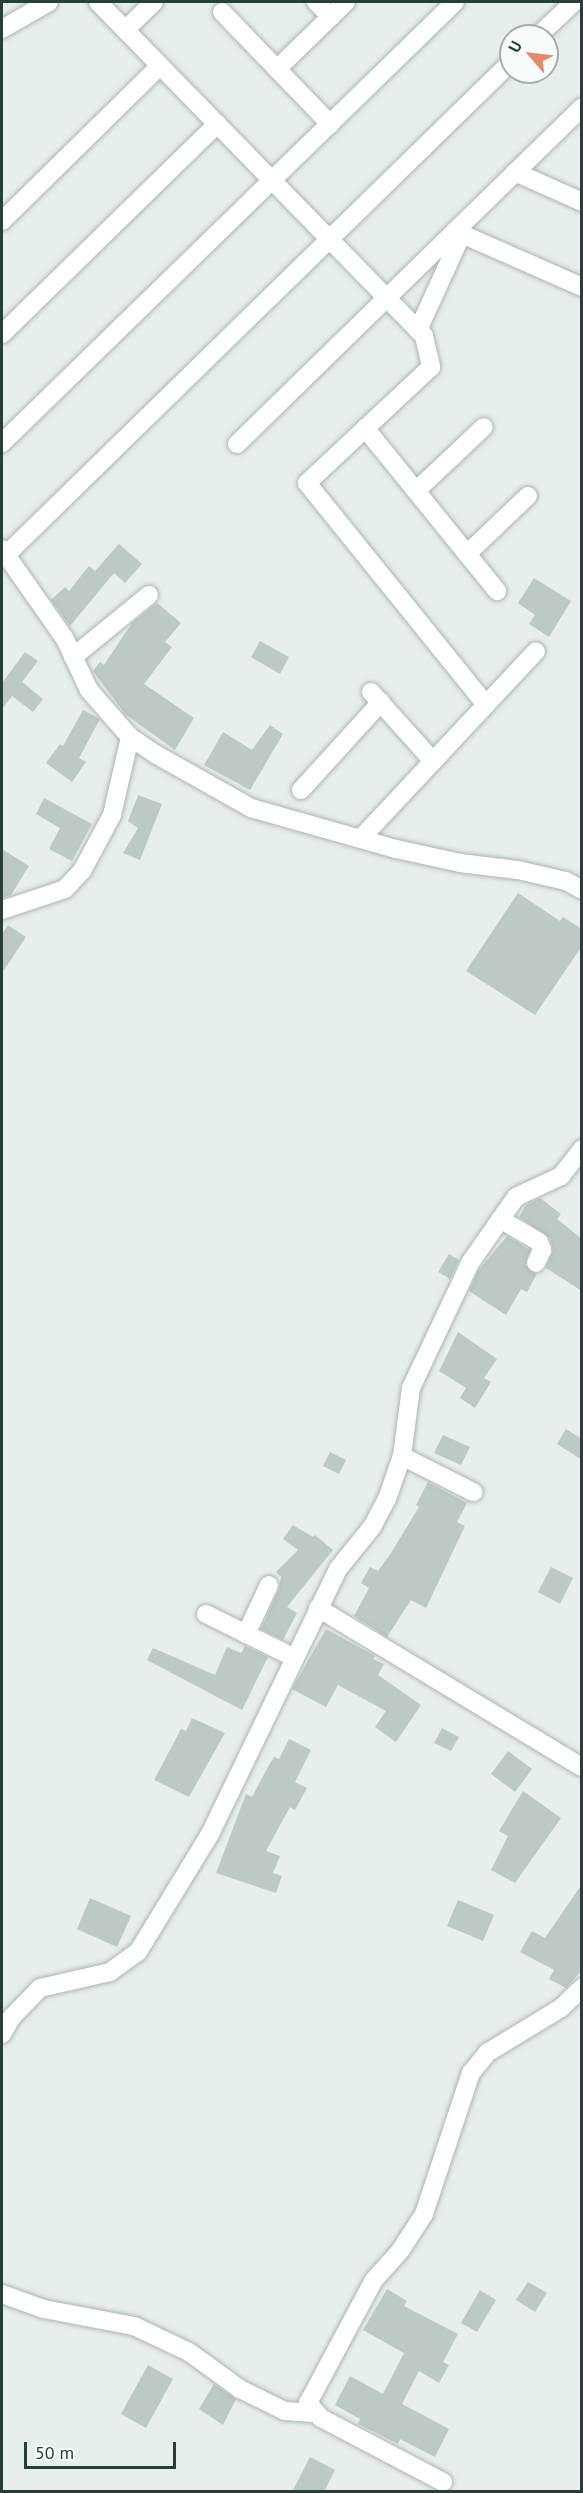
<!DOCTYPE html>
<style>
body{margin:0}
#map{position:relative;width:583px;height:2493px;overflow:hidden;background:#e7eeeb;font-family:"PT Sans",sans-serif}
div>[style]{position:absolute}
.building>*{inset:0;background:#bcc9c4}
.roads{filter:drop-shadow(0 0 2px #aab6b2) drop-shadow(0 0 2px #aab6b2)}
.minor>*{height:18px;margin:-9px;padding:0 9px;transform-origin:9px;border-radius:9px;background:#fff}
span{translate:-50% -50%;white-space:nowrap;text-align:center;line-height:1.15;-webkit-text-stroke:4.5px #f7fbf9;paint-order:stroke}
.frame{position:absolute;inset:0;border:3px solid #273f38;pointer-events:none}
.north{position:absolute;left:499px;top:24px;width:60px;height:60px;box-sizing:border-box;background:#f7fbf9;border:2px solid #a4b0ac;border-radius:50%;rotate:298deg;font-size:16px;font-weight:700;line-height:24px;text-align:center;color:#273f38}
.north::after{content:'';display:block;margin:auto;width:21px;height:27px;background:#e6886d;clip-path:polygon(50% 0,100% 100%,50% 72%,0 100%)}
.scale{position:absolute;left:24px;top:2442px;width:152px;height:27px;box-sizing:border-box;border:3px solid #273f38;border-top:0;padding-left:8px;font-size:18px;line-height:21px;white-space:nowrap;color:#273f38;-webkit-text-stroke:4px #f7fbf9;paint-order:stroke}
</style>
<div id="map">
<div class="building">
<div style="clip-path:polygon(119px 544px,142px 564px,125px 583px,114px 573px,70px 626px,51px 600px,65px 587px,69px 591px,89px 566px,95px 571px)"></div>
<div style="clip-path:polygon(534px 578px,571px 601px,549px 637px,529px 624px,535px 615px,518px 603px)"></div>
<div style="clip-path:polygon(157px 603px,181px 623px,165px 642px,172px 647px,144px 684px,194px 718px,175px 750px,125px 714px,93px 671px,100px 662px,104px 665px,132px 623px)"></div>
<div style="clip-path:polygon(260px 641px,289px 657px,280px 674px,251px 657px)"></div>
<div style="clip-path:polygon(25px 652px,38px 661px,22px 682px,43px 699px,33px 712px,12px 696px,2px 709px,2px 683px)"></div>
<div style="clip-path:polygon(83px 710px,100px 719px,79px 758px,86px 762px,72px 782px,46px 763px,60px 744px,63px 746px)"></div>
<div style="clip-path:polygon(270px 725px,283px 734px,250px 790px,204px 765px,223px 732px,252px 750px)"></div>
<div style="clip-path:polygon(138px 795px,162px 804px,140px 860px,123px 853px,138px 828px,128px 821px)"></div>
<div style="clip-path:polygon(44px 798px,92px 824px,72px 861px,49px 849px,60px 828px,36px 814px)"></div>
<div style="clip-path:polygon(2px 849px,29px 866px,11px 895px,2px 898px)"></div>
<div style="clip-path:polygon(518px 893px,560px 921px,563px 917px,582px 929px,582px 946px,535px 1015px,466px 971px)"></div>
<div style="clip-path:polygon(8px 925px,26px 937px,2px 973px,2px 934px)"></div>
<div style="clip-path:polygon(540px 1198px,561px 1214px,557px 1219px,582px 1239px,582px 1291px,546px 1268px,553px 1251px,550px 1238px,519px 1217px,526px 1205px)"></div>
<div style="clip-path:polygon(507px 1236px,530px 1250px,525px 1265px,537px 1274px,527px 1292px,521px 1289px,506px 1315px,469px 1291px,478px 1271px)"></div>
<div style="clip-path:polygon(449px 1254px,459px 1260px,450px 1279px,438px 1272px)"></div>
<div style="clip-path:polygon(458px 1332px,497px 1359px,484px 1378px,491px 1382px,475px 1408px,460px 1398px,466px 1388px,439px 1371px)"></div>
<div style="clip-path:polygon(566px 1429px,582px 1439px,582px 1460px,557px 1444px)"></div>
<div style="clip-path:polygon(443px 1435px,470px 1447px,461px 1465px,434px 1453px)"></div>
<div style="clip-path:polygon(330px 1452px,346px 1460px,339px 1474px,323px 1466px)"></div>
<div style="clip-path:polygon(428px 1482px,467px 1503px,457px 1522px,465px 1526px,426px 1608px,411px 1600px,387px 1637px,354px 1616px,369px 1588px,361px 1583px,370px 1567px,378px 1571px,391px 1553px,419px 1507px,416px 1505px)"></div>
<div style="clip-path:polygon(293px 1525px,313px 1537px,315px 1535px,333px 1550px,287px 1607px,297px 1613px,283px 1640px,261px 1629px,279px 1589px,281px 1577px,276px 1572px,298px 1550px,283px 1539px)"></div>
<div style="clip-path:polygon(551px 1567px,573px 1578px,560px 1604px,538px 1592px)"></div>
<div style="clip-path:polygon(326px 1629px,375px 1656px,373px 1659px,384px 1664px,378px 1675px,421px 1705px,396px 1742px,375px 1727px,386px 1711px,338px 1685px,326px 1707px,292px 1689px)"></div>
<div style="clip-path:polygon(245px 1646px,268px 1657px,242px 1710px,147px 1660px,153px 1648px,215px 1675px,227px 1647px,241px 1653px)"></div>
<div style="clip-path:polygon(192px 1718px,225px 1733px,189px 1797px,154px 1780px,181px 1729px,186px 1731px)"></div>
<div style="clip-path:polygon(442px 1728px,459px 1737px,451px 1751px,434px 1743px)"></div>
<div style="clip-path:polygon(289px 1739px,311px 1750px,295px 1782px,307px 1788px,295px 1810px,290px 1807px,266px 1851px,280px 1856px,273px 1873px,282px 1876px,276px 1893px,216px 1873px,246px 1794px,252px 1797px,269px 1765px,274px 1757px,279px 1759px)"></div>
<div style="clip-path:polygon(508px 1751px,532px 1769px,515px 1792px,491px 1774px)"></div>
<div style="clip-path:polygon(523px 1791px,561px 1818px,515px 1883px,491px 1870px,508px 1836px,499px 1831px)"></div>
<div style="clip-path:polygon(582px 1884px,582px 1970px,566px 1988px,549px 1979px,554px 1970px,520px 1952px,532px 1931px,545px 1938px)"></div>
<div style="clip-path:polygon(90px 1898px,131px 1916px,117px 1947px,77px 1929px)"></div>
<div style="clip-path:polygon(458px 1900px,494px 1915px,483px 1941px,447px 1926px)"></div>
<div style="clip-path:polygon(528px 2282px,547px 2293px,535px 2312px,516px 2300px)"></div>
<div style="clip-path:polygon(387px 2289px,407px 2301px,404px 2306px,458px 2334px,443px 2362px,449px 2365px,439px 2383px,419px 2371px,402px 2404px,449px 2429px,435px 2457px,400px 2439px,398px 2444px,358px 2424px,360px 2419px,335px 2405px,350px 2376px,383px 2394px,404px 2353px,363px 2330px)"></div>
<div style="clip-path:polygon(480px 2290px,496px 2300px,477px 2332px,461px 2323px)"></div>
<div style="clip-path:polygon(148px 2365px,173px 2379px,146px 2428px,121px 2414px)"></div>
<div style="clip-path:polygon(214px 2384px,236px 2399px,223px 2425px,199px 2409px)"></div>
<div style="clip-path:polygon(310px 2457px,335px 2470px,324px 2492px,292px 2492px)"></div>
</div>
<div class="roads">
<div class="minor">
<div style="left:98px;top:2px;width:467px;rotate:45.7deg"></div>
<div style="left:424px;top:336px;width:32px;rotate:77deg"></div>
<div style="left:431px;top:367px;width:170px;rotate:136.9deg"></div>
<div style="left:307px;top:483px;width:285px;rotate:51.1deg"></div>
<div style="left:316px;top:2px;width:21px;rotate:45deg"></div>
<div style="left:222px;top:12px;width:156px;rotate:46deg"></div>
<div style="left:2px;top:29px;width:54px;rotate:-29.9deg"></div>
<div style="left:125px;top:30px;width:40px;rotate:-44deg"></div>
<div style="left:538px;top:36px;width:50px;rotate:-43.4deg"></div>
<div style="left:277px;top:69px;width:96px;rotate:-44.2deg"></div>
<div style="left:515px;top:172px;width:73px;rotate:24.1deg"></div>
<div style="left:2px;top:221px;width:221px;rotate:-44.5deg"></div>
<div style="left:455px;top:231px;width:139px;rotate:23.8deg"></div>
<div style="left:418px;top:330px;width:106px;rotate:-65.4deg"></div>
<div style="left:2px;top:334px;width:301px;rotate:-44.3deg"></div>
<div style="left:365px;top:428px;width:210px;rotate:51deg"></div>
<div style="left:2px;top:443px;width:632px;rotate:-44.23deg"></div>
<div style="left:237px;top:444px;width:482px;rotate:-44.3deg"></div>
<div style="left:416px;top:491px;width:93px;rotate:-43.3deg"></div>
<div style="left:2px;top:549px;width:110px;rotate:55deg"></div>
<div style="left:65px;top:639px;width:56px;rotate:64.8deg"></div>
<div style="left:89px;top:690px;width:62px;rotate:48.9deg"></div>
<div style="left:130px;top:737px;width:32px;rotate:34deg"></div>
<div style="left:157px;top:755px;width:108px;rotate:29.4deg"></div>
<div style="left:251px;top:808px;width:151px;rotate:15.8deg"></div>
<div style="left:396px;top:849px;width:66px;rotate:12.3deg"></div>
<div style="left:460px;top:863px;width:58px;rotate:6.9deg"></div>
<div style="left:518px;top:870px;width:49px;rotate:12.9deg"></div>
<div style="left:566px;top:881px;width:18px;rotate:29deg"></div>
<div style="left:7px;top:554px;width:704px;rotate:-44.31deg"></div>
<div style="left:467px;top:554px;width:84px;rotate:-43.6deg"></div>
<div style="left:73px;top:657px;width:98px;rotate:-39.2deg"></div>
<div style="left:371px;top:692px;width:93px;rotate:48.1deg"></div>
<div style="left:301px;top:790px;width:119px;rotate:-47.7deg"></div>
<div style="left:365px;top:834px;width:250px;rotate:-46.9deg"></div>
<div style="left:2px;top:910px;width:66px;rotate:-18.4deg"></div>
<div style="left:65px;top:889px;width:25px;rotate:-47deg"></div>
<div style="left:82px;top:871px;width:64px;rotate:-61.8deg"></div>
<div style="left:112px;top:815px;width:80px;rotate:-77deg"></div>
<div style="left:500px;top:1219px;width:45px;rotate:30.5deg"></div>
<div style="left:539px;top:1242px;width:9px;rotate:69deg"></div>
<div style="left:542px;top:1250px;width:14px;rotate:115deg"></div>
<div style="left:402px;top:1456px;width:80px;rotate:26.9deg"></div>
<div style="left:318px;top:1608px;width:308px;rotate:31.1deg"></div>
<div style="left:206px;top:1614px;width:97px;rotate:26.3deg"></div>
<div style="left:246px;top:1634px;width:54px;rotate:-64.9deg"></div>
<div style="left:2px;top:2034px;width:20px;rotate:-60deg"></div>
<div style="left:12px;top:2017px;width:40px;rotate:-46deg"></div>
<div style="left:40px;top:1988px;width:72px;rotate:-12.9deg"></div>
<div style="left:110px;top:1972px;width:34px;rotate:-36deg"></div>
<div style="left:138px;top:1952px;width:138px;rotate:-58.6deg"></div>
<div style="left:210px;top:1834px;width:294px;rotate:-64.2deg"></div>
<div style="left:338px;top:1569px;width:54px;rotate:-51deg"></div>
<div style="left:372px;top:1527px;width:32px;rotate:-62deg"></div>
<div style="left:387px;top:1499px;width:46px;rotate:-70.8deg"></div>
<div style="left:402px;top:1456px;width:69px;rotate:-82.5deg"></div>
<div style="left:411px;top:1388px;width:138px;rotate:-64.7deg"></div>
<div style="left:470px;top:1263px;width:80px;rotate:-55.1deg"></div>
<div style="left:516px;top:1197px;width:50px;rotate:-25deg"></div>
<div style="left:561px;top:1176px;width:34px;rotate:-52deg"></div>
<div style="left:2px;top:2294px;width:45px;rotate:19.7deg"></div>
<div style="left:44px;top:2309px;width:92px;rotate:10.7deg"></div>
<div style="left:134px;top:2326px;width:61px;rotate:25.3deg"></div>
<div style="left:189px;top:2352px;width:63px;rotate:36deg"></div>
<div style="left:240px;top:2389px;width:50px;rotate:26.1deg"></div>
<div style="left:285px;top:2411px;width:29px;rotate:4deg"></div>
<div style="left:443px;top:2482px;width:138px;rotate:-152.3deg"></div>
<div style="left:321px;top:2418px;width:20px;rotate:-131deg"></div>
<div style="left:308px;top:2403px;width:140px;rotate:-61.8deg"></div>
<div style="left:374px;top:2280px;width:39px;rotate:-48deg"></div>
<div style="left:400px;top:2251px;width:44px;rotate:-57deg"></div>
<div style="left:424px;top:2214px;width:149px;rotate:-71.6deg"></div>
<div style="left:471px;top:2073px;width:26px;rotate:-51deg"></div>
<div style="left:487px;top:2053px;width:87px;rotate:-31.3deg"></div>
<div style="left:561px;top:2008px;width:29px;rotate:-44deg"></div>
</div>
</div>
<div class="frame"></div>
<div class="north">U</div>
<div class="scale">50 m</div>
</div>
